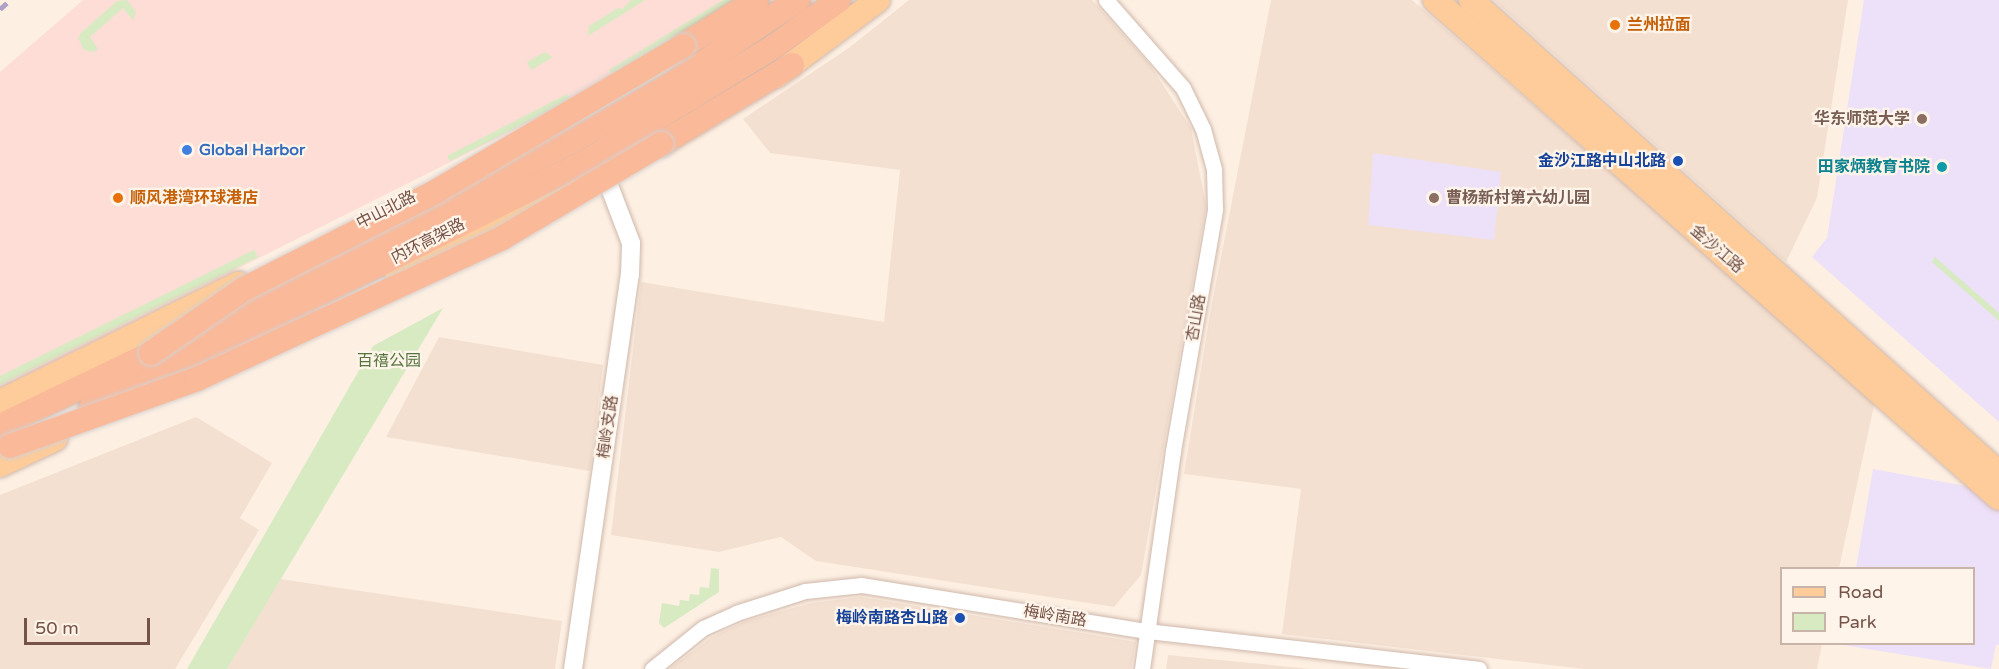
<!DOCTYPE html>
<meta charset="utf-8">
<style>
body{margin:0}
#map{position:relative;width:1999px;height:669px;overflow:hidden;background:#fdf0e3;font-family:"Varela Round","Noto Sans SC",sans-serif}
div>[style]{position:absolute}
.residential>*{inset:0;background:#f4e0d1}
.commercial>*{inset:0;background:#fdddd6}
.education>*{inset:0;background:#ede0f9}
.green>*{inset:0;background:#d7eac1}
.roads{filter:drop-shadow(0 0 2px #d0b8ac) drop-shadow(0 0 2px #d0b8ac)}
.minor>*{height:15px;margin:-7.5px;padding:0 7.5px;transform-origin:7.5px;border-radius:7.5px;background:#fff}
.tertiary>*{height:18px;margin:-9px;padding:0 9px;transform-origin:9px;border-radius:9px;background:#fff}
.primary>*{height:24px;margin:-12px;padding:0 12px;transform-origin:12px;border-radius:12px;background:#fdcc9a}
.trunk>*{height:24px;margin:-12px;padding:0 12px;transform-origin:12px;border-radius:12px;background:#fab999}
.rail>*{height:4.5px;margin-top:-2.25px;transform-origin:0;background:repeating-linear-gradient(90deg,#b1a1c6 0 9px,transparent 0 15px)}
.bridges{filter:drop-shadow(0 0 2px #d8cfcc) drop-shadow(0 0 2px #d8cfcc)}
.trunk-bridge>*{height:24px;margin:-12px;padding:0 12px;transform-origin:12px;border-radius:12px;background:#fab999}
.dots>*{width:16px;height:16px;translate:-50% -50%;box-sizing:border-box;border:3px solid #fff4e9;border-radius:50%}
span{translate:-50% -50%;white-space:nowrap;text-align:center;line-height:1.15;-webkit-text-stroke:4.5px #fff4e9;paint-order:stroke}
.food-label{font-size:16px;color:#c56008;font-weight:700}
.left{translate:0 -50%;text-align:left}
.education-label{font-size:16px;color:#785e54;font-weight:700}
.right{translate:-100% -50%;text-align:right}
.shop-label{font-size:16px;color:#366cbe;font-weight:700}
.transit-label{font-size:16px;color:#164399;font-weight:700}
.culture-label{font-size:16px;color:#0d838f;font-weight:700}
.street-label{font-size:16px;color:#755348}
.park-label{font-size:16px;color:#54753d}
.legend{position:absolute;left:1780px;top:567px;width:195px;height:78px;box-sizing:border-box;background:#fff4e9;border:2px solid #c8b4a9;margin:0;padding:8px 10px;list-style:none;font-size:18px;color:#755348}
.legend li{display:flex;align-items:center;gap:12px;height:30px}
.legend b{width:30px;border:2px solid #c8b4a9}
.scale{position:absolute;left:24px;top:618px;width:126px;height:27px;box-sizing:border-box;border:3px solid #755348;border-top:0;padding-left:8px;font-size:18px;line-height:21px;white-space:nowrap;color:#755348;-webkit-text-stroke:4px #fff4e9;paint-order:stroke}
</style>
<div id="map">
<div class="residential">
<div style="clip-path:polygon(909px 0,1092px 0,1150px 65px,1191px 128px,1206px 206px,1141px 575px,1114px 607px,816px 561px,781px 537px,719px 552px,611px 535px,641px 282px,884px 322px,900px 170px,770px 153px,743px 119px,850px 47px)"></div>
<div style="clip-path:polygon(1271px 0,1412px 0,1875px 401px,1839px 568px,1782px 568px,1782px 644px,1822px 644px,1817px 669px,1584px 669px,1282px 634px,1301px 489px,1184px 474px,1210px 314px)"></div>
<div style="clip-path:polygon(1494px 0,1848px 0,1817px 198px,1786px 262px)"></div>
<div style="clip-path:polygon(439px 337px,603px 365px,590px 471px,386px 437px)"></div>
<div style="clip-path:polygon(196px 417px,272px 463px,240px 518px,259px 530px,175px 669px,0 669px,0 495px)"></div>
<div style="clip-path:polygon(280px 579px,562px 621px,555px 669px,227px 669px)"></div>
<div style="clip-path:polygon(861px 597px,1136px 642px,1131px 669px,669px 669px,712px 637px,746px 621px,811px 603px)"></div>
<div style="clip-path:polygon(1168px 655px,1312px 669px,1166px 669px)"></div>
</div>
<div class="commercial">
<div style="clip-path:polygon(83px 0,741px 0,572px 101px,0 388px,0 72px)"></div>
</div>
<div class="education">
<div style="clip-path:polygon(1864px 0,1999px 0,1999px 422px,1812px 257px,1827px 238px)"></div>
<div style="clip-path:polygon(1373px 153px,1501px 172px,1494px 240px,1368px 225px)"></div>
<div style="clip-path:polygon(1873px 469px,1971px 487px,1999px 511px,1999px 645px,1996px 645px,1991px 669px,1843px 645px,1974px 644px,1974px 568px,1856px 568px)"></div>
</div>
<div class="green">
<div style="clip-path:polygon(127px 0,136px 12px,133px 20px,123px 8px,90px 37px,98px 49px,94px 52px,84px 50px,78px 38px,81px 33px,117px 1px)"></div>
<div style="clip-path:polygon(631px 0,645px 0,588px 36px,589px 26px,618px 8px,623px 9px)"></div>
<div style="clip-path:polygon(723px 0,736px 0,613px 76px,609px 70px)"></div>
<div style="clip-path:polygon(545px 52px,553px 57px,531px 70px,527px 62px)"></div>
<div style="clip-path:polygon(567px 94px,571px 100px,450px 161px,447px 156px)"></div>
<div style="clip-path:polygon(254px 250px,258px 257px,0 385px,0 376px)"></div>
<div style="clip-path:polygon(1935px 257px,1999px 313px,1999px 321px,1932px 262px)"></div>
<div style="clip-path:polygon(443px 308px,227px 669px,187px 669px,373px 346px)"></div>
<div style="clip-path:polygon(711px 568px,719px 569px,719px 592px,664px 628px,659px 623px,662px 603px,679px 606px,680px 600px,689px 601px,690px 594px,699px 595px,700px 587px,709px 588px)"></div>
</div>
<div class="roads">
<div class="minor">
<div style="left:1106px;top:0;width:117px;rotate:48.8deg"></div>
<div style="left:1183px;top:88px;width:46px;rotate:64deg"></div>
<div style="left:1203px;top:129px;width:41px;rotate:74.6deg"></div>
<div style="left:1214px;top:169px;width:41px;rotate:88.6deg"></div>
<div style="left:1215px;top:210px;width:245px;rotate:99.9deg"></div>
<div style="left:1173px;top:451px;width:220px;rotate:98.1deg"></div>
<div style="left:652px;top:669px;width:65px;rotate:-38.8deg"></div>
<div style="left:703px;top:628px;width:36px;rotate:-24deg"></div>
<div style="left:736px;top:613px;width:72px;rotate:-17.7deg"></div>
<div style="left:805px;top:591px;width:57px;rotate:-6deg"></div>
<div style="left:862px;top:585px;width:289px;rotate:9.2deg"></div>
<div style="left:1147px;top:631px;width:334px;rotate:6.5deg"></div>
</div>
<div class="tertiary">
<div style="left:573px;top:669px;width:398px;rotate:-81.8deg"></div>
<div style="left:630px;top:275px;width:32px;rotate:-88deg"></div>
<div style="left:631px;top:243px;width:59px;rotate:-110.9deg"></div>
</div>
<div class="primary">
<div style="left:1435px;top:0;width:752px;rotate:41.44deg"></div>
<div style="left:1471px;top:0;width:709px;rotate:41.86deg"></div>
<div style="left:776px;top:76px;width:127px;rotate:-36.7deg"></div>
<div style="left:397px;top:274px;width:211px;rotate:-27.4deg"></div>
<div style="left:0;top:402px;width:266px;rotate:-26.4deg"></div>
<div style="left:0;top:465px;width:61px;rotate:-25.3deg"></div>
</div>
<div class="trunk">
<div style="left:683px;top:46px;width:87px;rotate:-31.9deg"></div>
<div style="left:661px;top:144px;width:153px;rotate:-31.1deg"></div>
<div style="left:91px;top:408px;width:554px;rotate:-26.47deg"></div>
<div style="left:587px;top:161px;width:222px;rotate:-31.5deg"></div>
<div style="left:776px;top:45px;width:77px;rotate:-35.5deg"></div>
<div style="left:0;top:426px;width:275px;rotate:-25.6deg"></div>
<div style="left:248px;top:307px;width:366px;rotate:-27.1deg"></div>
<div style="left:574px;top:140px;width:116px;rotate:-30.1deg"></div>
<div style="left:674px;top:82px;width:149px;rotate:-33.5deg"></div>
</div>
</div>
<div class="rail">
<div style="left:0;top:9px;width:13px;rotate:-42deg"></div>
</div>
<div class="bridges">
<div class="trunk-bridge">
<div style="left:151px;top:353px;width:113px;rotate:-34.5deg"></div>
<div style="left:244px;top:289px;width:214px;rotate:-26.9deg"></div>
<div style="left:435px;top:192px;width:288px;rotate:-30.5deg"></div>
<div style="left:10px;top:446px;width:199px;rotate:-19.7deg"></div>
<div style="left:197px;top:379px;width:336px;rotate:-24.8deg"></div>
<div style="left:502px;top:238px;width:185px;rotate:-30.6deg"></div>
</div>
</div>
<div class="dots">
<div style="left:1615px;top:25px;background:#e8710a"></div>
<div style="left:1922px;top:119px;background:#8d6e63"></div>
<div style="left:187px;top:150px;background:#3f7fe0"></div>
<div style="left:1678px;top:161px;background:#1a4fb4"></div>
<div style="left:1942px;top:167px;background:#0f9aa8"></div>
<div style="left:118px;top:198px;background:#e8710a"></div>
<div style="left:1434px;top:198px;background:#8d6e63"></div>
<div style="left:960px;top:618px;background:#1a4fb4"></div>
</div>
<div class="food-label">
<span class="left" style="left:1627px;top:25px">兰州拉面</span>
<span class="left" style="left:130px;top:198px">顺风港湾环球港店</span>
</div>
<div class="education-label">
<span class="right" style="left:1910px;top:119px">华东师范大学</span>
<span class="left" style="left:1446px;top:198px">曹杨新村第六幼儿园</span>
</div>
<div class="shop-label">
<span class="left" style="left:199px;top:150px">Global Harbor</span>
</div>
<div class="transit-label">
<span class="right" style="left:1666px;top:161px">金沙江路中山北路</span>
<span class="right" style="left:948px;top:618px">梅岭南路杏山路</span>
</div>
<div class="culture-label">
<span class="right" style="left:1930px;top:167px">田家炳教育书院</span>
</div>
<div class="street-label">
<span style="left:386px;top:210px;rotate:-27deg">中山北路</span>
<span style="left:428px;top:241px;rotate:-27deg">内环高架路</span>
<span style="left:1717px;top:249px;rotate:41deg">金沙江路</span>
<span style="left:1196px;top:318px;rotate:-80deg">杏山路</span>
<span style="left:608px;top:427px;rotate:-82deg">梅岭支路</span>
<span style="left:1055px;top:616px;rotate:9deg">梅岭南路</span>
</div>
<div class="park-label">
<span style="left:389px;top:361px">百禧公园</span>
</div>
<ul class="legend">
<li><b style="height:8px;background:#fdcc9a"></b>Road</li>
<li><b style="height:16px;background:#d7eac1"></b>Park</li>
</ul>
<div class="scale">50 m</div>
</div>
